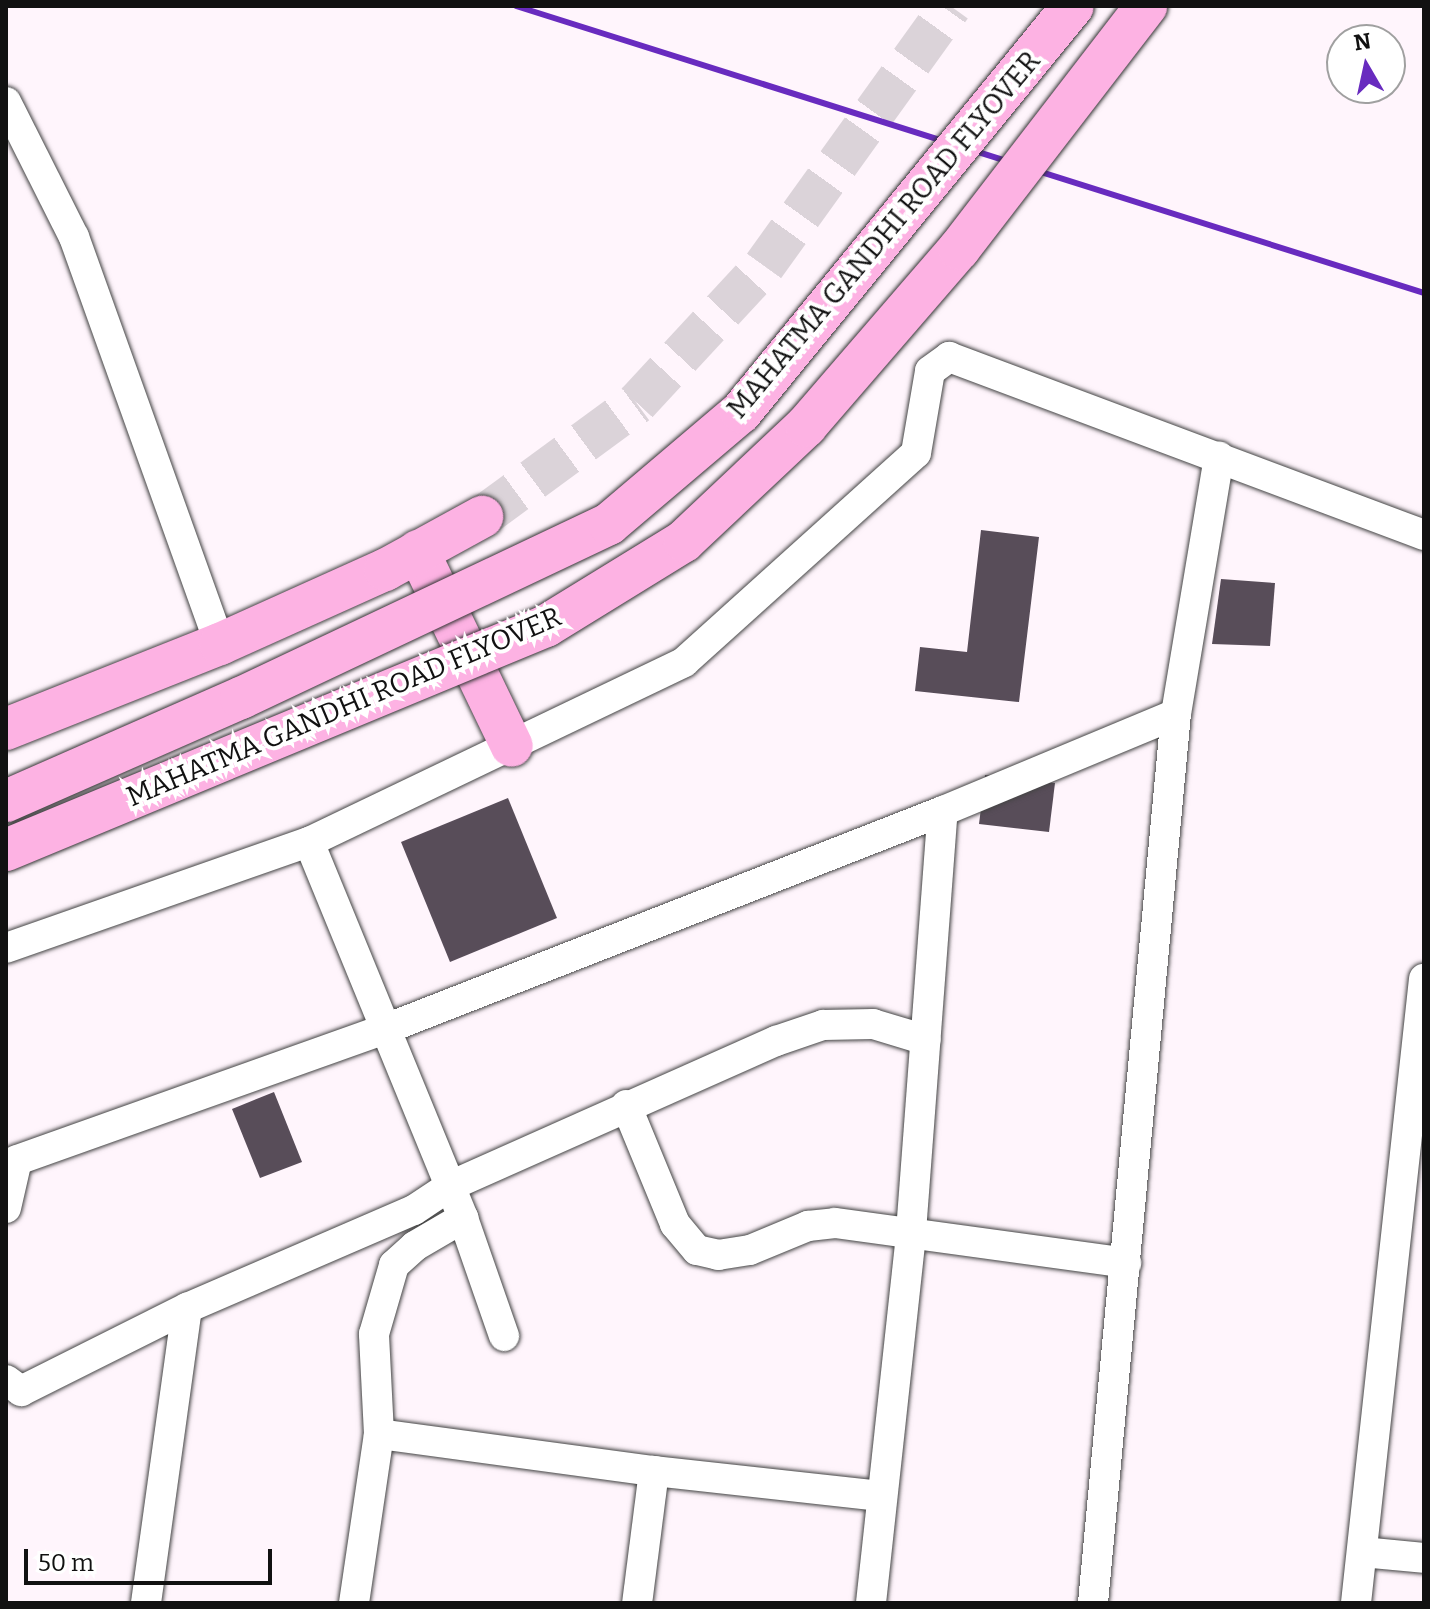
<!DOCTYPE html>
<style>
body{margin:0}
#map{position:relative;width:1430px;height:1609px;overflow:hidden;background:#fff5fc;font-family:Bitter,serif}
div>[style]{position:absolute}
.building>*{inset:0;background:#584d59}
.secondary-tunnel>*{height:42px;margin-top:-21px;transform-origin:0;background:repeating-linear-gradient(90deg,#dbd3d9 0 42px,transparent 0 63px)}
.roads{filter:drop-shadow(0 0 2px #444) drop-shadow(0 0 2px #444)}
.street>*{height:30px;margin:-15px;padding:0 15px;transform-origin:15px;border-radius:15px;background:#fff}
.secondary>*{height:42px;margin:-21px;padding:0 21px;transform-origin:21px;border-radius:21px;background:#fdb2e3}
.rail>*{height:6px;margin:-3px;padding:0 3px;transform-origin:3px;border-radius:3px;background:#682bbf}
.bridges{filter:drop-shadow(0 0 2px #333) drop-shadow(0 0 2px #333)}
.secondary-bridge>*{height:42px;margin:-21px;padding:0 21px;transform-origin:21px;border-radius:21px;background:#fdb2e3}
span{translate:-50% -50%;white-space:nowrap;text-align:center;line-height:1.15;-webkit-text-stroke:8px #fff;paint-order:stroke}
.street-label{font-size:28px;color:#111}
.frame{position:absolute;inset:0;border:8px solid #111;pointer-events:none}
.north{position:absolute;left:1326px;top:24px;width:80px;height:80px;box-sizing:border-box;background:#fff;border:2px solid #a0a0a0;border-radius:50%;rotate:351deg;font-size:22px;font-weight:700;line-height:32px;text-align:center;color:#111}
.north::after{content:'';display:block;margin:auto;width:28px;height:36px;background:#682bbf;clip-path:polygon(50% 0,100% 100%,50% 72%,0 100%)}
.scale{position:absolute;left:24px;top:1549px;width:248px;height:36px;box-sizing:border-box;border:4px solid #111;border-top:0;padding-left:10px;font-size:24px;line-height:28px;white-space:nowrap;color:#111;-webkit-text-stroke:6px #fff;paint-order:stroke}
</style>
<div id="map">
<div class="building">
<div style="clip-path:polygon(981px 530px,1039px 537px,1019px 702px,915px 691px,920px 647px,967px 652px)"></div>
<div style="clip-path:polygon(1221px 579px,1275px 583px,1270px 646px,1212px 644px)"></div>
<div style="clip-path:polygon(985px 775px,1055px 783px,1049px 832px,979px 824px)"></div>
<div style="clip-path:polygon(508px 798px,557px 918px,450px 962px,401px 842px)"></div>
<div style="clip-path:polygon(274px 1092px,302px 1162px,260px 1178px,232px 1109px)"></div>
</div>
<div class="secondary-tunnel">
<div style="left:482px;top:517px;width:192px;rotate:-36.3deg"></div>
<div style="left:637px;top:403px;width:187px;rotate:-47.2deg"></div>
<div style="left:764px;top:266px;width:320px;rotate:-54.3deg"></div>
</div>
<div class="roads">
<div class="street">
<div style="left:6px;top:102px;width:151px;rotate:63.3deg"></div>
<div style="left:74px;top:237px;width:432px;rotate:70.3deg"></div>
<div style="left:309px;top:842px;width:406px;rotate:67.7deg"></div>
<div style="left:463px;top:1218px;width:125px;rotate:70.8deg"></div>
<div style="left:6px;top:948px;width:321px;rotate:-19.3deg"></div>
<div style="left:309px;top:842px;width:416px;rotate:-25.6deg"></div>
<div style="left:684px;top:662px;width:312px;rotate:-42deg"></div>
<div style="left:916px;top:453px;width:83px;rotate:-80.3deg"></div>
<div style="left:930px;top:371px;width:24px;rotate:-36deg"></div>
<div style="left:949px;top:357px;width:507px;rotate:20.54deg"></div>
<div style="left:626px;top:1105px;width:129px;rotate:67.6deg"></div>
<div style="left:675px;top:1224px;width:34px;rotate:50deg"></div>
<div style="left:697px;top:1250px;width:22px;rotate:13deg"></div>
<div style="left:718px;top:1255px;width:32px;rotate:-9deg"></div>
<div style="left:750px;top:1250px;width:63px;rotate:-22.5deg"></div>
<div style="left:808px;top:1226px;width:27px;rotate:-6deg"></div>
<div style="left:835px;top:1223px;width:294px;rotate:7.8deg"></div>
<div style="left:6px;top:1208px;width:49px;rotate:-77.1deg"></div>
<div style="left:17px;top:1160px;width:388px;rotate:-19.6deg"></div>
<div style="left:383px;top:1030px;width:601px;rotate:-21.36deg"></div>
<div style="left:6px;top:1380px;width:19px;rotate:36deg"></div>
<div style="left:21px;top:1391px;width:186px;rotate:-26.6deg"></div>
<div style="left:187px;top:1308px;width:247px;rotate:-23.4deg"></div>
<div style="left:414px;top:1210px;width:43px;rotate:-33.7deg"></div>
<div style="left:450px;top:1186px;width:357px;rotate:-24deg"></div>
<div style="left:776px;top:1041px;width:50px;rotate:-18.8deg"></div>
<div style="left:823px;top:1025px;width:50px;rotate:-1.1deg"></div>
<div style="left:873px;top:1024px;width:55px;rotate:16.8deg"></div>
<div style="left:379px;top:1434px;width:100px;rotate:-92.9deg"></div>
<div style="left:374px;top:1334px;width:72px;rotate:-73.8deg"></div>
<div style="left:394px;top:1265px;width:28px;rotate:-42deg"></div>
<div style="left:415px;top:1246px;width:56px;rotate:-30.3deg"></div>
<div style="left:654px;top:1471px;width:229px;rotate:6.3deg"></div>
<div style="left:1362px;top:1552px;width:62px;rotate:5.5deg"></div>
<div style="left:146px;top:1603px;width:298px;rotate:-82.1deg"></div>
<div style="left:354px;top:1603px;width:171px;rotate:-81.6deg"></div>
<div style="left:379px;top:1434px;width:277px;rotate:7.7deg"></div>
<div style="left:654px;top:1471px;width:133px;rotate:97.3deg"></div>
<div style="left:871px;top:1603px;width:373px;rotate:-83.8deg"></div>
<div style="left:911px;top:1232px;width:422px;rotate:-85.7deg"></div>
<div style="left:943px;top:811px;width:252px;rotate:-22.6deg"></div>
<div style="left:1093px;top:1603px;width:893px;rotate:-84.67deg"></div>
<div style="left:1176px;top:714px;width:261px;rotate:-80.5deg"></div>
<div style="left:1356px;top:1603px;width:628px;rotate:-83.78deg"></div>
</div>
<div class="secondary">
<div style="left:418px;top:551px;width:216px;rotate:64.3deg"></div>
<div style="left:6px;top:729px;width:230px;rotate:-21.7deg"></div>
<div style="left:220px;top:644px;width:181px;rotate:-24.2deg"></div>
<div style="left:385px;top:570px;width:111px;rotate:-28.7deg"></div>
</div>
</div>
<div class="rail">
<div style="left:516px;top:6px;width:952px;rotate:17.54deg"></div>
</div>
<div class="bridges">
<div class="secondary-bridge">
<div style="left:6px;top:801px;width:257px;rotate:-23.7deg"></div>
<div style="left:241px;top:698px;width:407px;rotate:-25.3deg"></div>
<div style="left:609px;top:524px;width:173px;rotate:-40.3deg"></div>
<div style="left:741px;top:412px;width:524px;rotate:-50.73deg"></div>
<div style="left:6px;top:850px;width:585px;rotate:-22.53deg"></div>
<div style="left:546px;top:626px;width:162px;rotate:-31.6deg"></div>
<div style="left:684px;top:541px;width:168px;rotate:-43.3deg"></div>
<div style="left:806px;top:426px;width:234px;rotate:-49.2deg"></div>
<div style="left:959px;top:249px;width:307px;rotate:-52.4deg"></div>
</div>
</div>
<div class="street-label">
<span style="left:884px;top:235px;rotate:-50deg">MAHATMA GANDHI ROAD FLYOVER</span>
<span style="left:344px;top:707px;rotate:-23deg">MAHATMA GANDHI ROAD FLYOVER</span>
</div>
<div class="frame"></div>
<div class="north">N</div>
<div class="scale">50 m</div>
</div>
